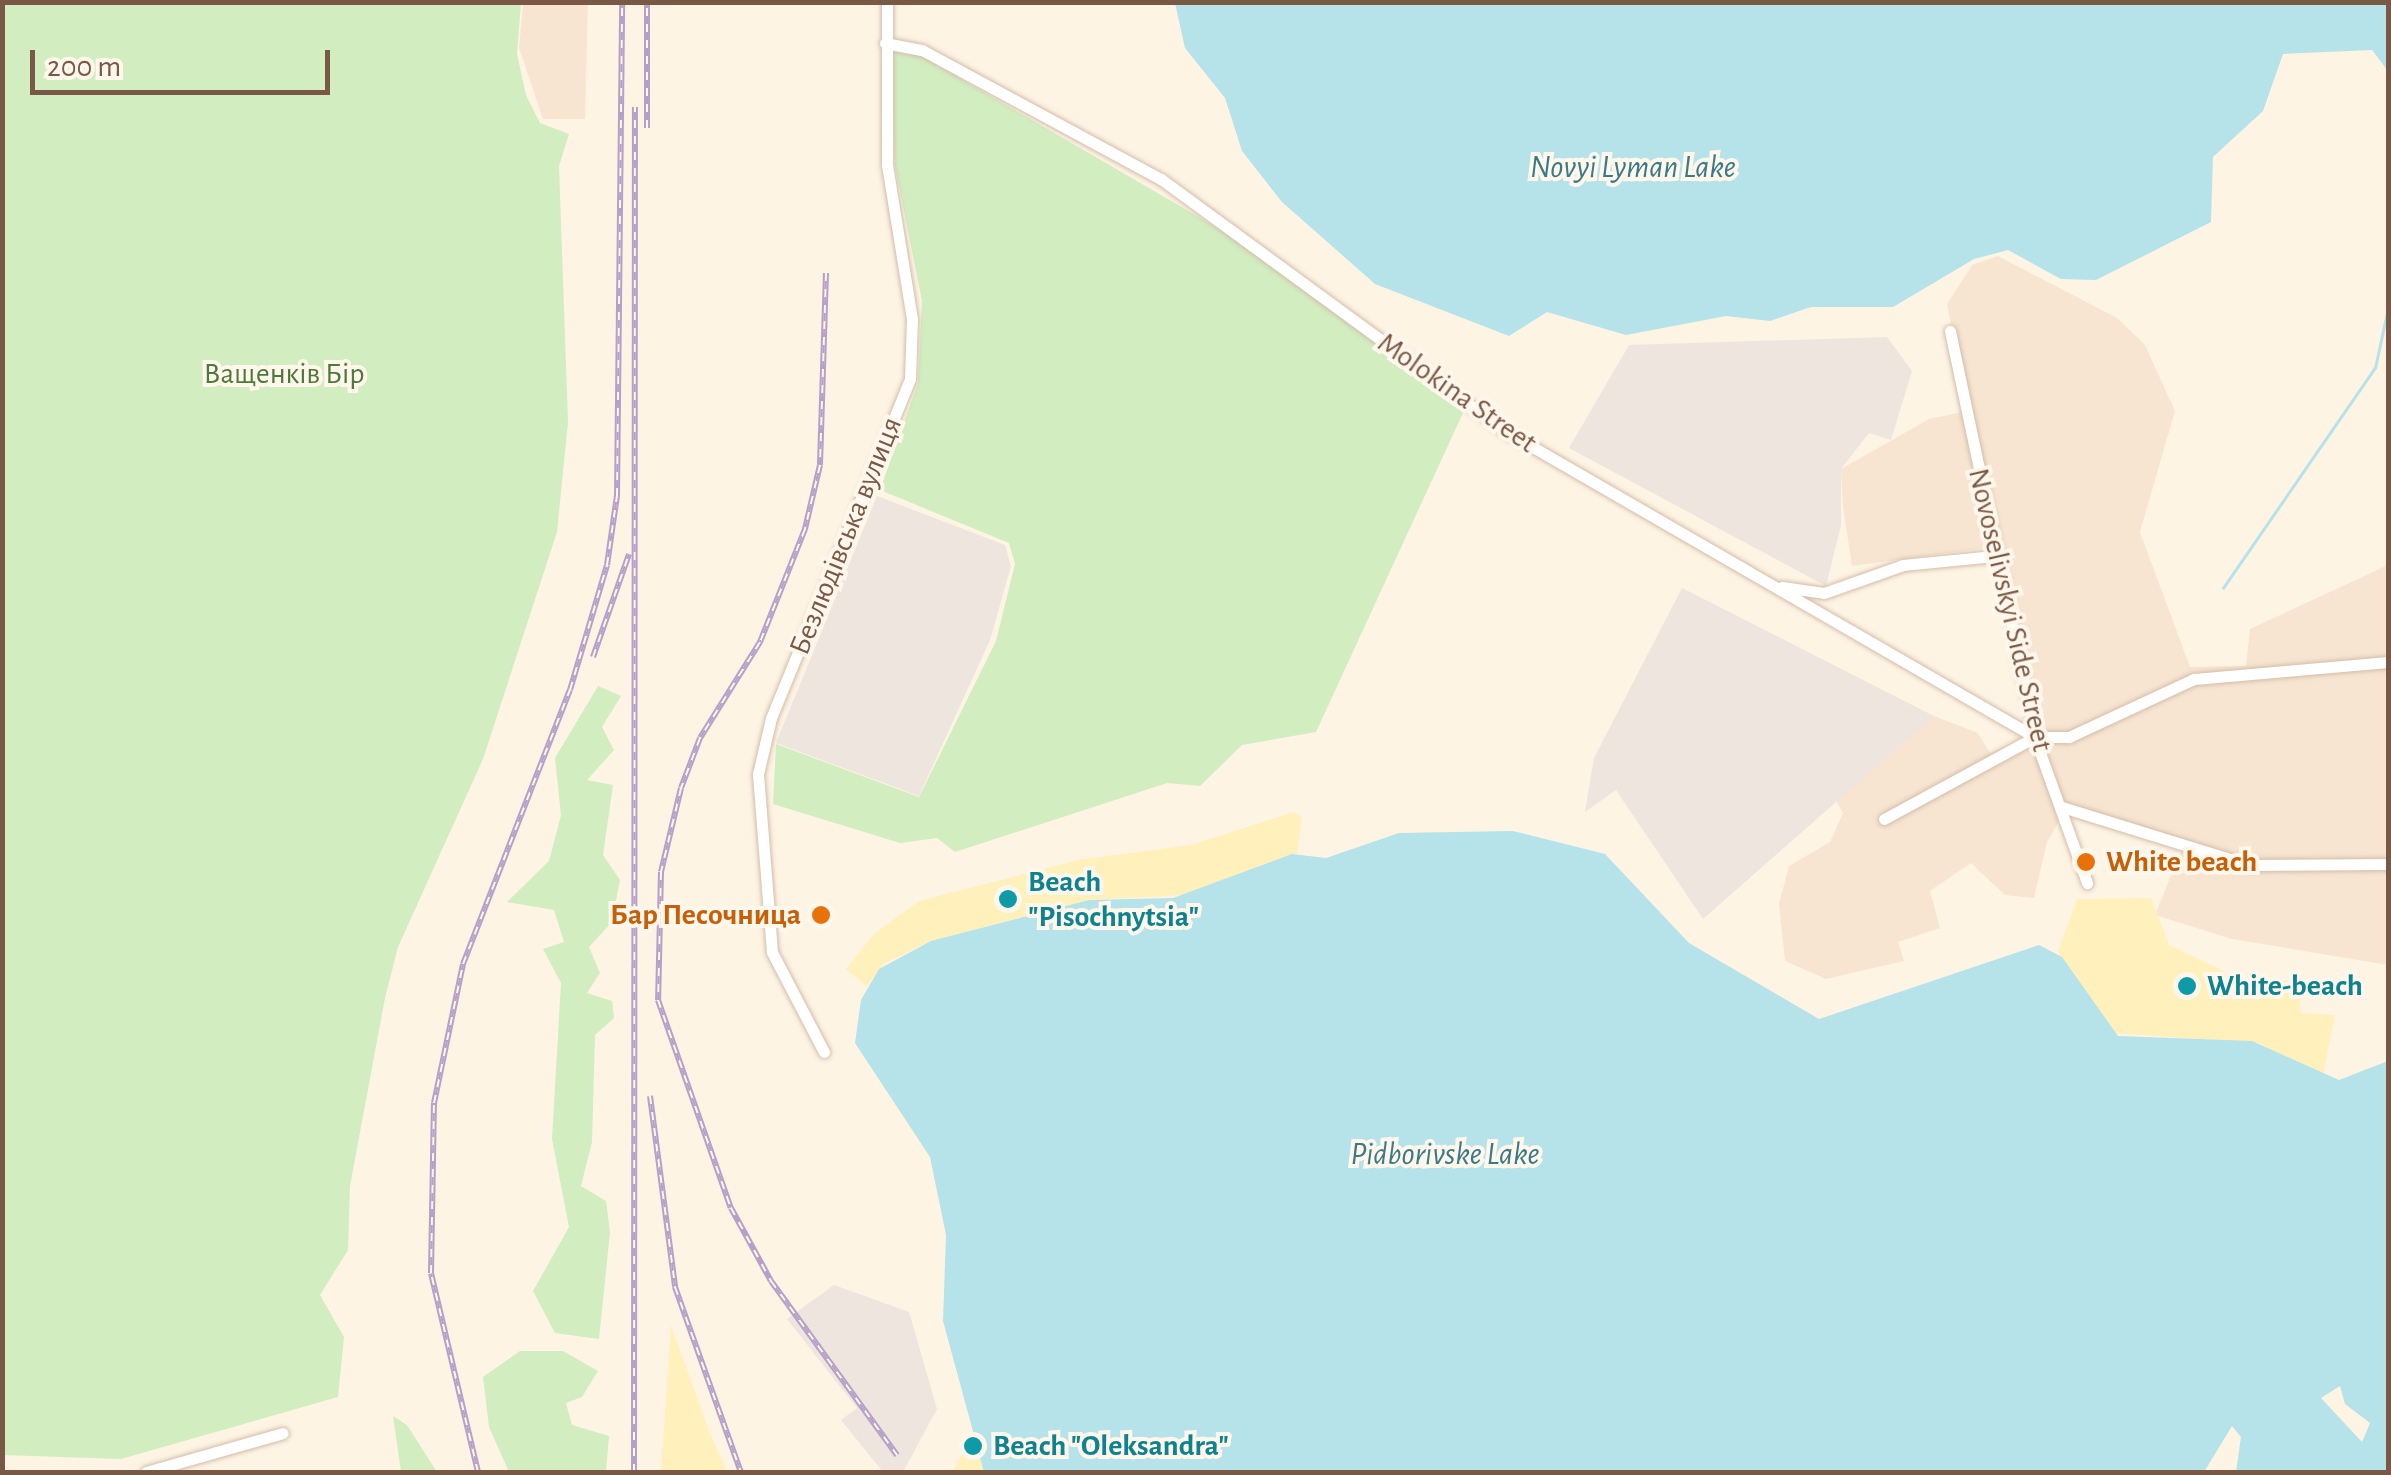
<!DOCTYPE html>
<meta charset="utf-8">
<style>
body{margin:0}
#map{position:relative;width:2391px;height:1475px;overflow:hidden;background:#fef4e3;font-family:"Alegreya Sans",sans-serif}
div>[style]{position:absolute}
.residential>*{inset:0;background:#f7e5d1}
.industrial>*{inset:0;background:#ede5de}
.green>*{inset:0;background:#d2edc0}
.sand>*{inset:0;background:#fff0bc}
.water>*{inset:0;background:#b6e2ea}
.stream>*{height:2.5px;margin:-1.25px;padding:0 1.25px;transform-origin:1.25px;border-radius:1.25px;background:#b6e2ea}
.roads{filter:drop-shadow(0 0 2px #d3bdab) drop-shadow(0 0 2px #d3bdab)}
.street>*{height:11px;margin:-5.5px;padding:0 5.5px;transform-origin:5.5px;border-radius:5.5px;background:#fff}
.rail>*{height:6px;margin-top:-3px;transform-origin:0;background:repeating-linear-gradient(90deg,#fff7eb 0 8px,#b6a0c9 0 16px);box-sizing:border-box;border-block:2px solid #b6a0c9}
.dots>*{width:28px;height:28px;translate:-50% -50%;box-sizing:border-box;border:5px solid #fff7eb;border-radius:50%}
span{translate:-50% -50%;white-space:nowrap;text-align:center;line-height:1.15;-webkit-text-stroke:8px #fff7eb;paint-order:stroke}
.park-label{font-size:30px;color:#4d7a3b}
.street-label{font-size:30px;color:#795846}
.food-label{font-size:30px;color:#c56008;font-weight:700}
.left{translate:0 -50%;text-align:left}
.right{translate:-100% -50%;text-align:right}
.culture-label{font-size:30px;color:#0d838f;font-weight:700}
.water-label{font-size:32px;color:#3b7b87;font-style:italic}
.frame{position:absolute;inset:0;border:5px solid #795846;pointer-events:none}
.scale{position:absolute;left:30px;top:50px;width:300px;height:45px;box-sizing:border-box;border:5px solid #795846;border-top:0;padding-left:12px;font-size:30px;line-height:35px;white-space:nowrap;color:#795846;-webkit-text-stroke:8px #fff7eb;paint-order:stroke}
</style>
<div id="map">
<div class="residential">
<div style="clip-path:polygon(588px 3px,585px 119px,543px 119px,519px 48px,523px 5px)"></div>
<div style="clip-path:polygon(1998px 256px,2117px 318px,2145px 345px,2175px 411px,2140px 532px,2190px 667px,2246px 666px,2250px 629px,2388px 565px,2388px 965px,2232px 939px,2155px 915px,2185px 841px,2069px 804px,2047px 842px,2034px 898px,2005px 895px,1971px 863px,1930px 891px,1940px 928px,1898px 942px,1904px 961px,1826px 979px,1785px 961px,1779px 904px,1789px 866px,1830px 842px,1843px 813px,1836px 801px,1857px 779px,1934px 716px,1978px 733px,1990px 753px,2047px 732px,2000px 546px,1852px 566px,1843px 507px,1841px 469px,1929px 419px,1968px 411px,1947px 304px,1972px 265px)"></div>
</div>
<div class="industrial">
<div style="clip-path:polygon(1887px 337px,1912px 371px,1891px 440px,1869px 433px,1841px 469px,1841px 525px,1826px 586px,1569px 448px,1629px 345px)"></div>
<div style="clip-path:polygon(877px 496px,1005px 545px,1011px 566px,990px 640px,919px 796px,776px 743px)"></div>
<div style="clip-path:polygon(1682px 588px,1934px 716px,1703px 919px,1616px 790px,1585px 812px,1594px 758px)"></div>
<div style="clip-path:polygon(834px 1285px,909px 1312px,937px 1409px,903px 1472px,883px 1472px,841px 1420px,857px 1408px,787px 1319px)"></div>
</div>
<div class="green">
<div style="clip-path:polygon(3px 2px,521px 3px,517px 54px,526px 95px,540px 123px,569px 134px,559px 166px,568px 422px,557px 532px,483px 759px,398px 947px,385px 998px,350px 1186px,348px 1250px,320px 1295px,344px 1337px,338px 1397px,121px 1459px,3px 1455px)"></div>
<div style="clip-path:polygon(892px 52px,920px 55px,1278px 263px,1463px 413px,1316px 732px,1242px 745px,1200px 786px,1167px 783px,955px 852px,937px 838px,900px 843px,773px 804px,776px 744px,919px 797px,996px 641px,1015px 564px,1009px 543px,880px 490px,918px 383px,922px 301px,895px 166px)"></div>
<div style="clip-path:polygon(598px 686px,621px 696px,602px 727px,614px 750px,587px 780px,613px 785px,603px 855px,620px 880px,612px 922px,589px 947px,600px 973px,587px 993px,612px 1001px,614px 1018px,595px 1035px,592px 1142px,581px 1186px,606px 1201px,610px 1232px,599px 1339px,555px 1333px,533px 1291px,569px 1227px,552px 1139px,561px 983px,543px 949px,564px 942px,554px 910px,507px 902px,549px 861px,561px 815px,555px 758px)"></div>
<div style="clip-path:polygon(520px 1351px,563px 1351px,598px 1371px,582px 1397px,566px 1403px,572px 1425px,609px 1436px,606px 1472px,509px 1472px,489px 1427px,483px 1377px)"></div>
<div style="clip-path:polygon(393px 1416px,407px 1425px,437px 1472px,401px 1472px)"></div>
</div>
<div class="sand">
<div style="clip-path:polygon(1294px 812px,1302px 818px,1297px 853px,1184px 895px,1089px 900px,931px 941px,885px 963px,866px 986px,846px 969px,874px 934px,919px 901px,1078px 860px,1191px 845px)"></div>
<div style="clip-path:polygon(2151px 898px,2169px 945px,2234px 976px,2298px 982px,2301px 1013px,2335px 1015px,2323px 1076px,2258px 1043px,2113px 1033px,2058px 952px,2077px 899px)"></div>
<div style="clip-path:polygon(671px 1325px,709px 1431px,727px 1472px,661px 1472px)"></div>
<div style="clip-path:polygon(977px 1428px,984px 1472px,952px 1472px)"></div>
</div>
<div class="water">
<div style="clip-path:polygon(1175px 3px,2388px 3px,2388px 71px,2372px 50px,2283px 54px,2263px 111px,2213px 157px,2211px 222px,2096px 280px,2061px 279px,2008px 250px,1974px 259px,1893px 307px,1811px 307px,1770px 321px,1726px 316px,1626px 335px,1547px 312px,1509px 336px,1375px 284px,1282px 202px,1242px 151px,1225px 98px,1185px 48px)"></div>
<div style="clip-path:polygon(evenodd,1513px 831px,1605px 854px,1689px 943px,1819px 1019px,2039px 945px,2062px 957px,2118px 1036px,2252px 1041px,2339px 1080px,2388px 1061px,2388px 1472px,2236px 1472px,2241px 1437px,2232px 1426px,2204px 1472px,984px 1472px,943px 1321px,946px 1235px,930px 1157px,855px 1043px,861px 1000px,879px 969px,931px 941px,1089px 900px,1173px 898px,1292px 854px,1326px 858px,1399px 833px,1513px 831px,2340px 1386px,2345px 1404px,2370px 1423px,2362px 1442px,2321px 1398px,2340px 1386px)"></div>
</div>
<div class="stream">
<div style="left:2223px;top:588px;width:267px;rotate:-55.4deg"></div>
<div style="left:2375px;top:368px;width:61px;rotate:-77.8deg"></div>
</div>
<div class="roads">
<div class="street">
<div style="left:885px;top:43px;width:38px;rotate:11deg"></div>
<div style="left:922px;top:50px;width:272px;rotate:28.4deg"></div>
<div style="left:1161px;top:179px;width:426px;rotate:36.2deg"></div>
<div style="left:1505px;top:431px;width:612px;rotate:30deg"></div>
<div style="left:2035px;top:737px;width:34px"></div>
<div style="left:2069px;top:737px;width:138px;rotate:-24.9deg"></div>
<div style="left:2194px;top:679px;width:195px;rotate:-5deg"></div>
<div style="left:1950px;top:331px;width:422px;rotate:78.1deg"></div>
<div style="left:2037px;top:744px;width:148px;rotate:70.2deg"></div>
<div style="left:1782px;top:587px;width:42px;rotate:8.1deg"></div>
<div style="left:1824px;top:593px;width:84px;rotate:-19.5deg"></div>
<div style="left:1903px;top:565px;width:91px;rotate:-5.6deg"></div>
<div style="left:2062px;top:807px;width:196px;rotate:17.2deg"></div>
<div style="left:2249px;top:865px;width:139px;rotate:-0.4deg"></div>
<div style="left:1884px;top:819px;width:172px;rotate:-28.5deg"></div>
<div style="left:824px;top:1052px;width:113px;rotate:-117.5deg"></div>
<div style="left:772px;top:952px;width:179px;rotate:-94.5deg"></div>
<div style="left:758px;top:774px;width:57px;rotate:-76.9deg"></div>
<div style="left:771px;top:718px;width:366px;rotate:-67.7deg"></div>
<div style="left:910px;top:379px;width:60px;rotate:-88.1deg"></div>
<div style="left:912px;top:319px;width:156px;rotate:-99.2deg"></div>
<div style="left:887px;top:165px;width:163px;rotate:-90deg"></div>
<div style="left:146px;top:1472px;width:142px;rotate:-15.9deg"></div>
</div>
</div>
<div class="rail">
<div style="left:647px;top:128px;width:126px;rotate:-90deg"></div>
<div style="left:826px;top:273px;width:192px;rotate:91.8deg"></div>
<div style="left:820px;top:465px;width:66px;rotate:103.2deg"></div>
<div style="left:805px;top:529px;width:122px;rotate:111.7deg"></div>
<div style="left:760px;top:642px;width:113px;rotate:122deg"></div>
<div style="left:700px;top:738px;width:53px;rotate:110.8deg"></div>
<div style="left:681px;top:788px;width:86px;rotate:103.4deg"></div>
<div style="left:661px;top:872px;width:128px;rotate:91.3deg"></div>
<div style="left:658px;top:1000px;width:220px;rotate:70.7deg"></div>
<div style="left:731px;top:1208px;width:83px;rotate:61.3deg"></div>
<div style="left:771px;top:1281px;width:215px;rotate:54.1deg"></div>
<div style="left:593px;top:657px;width:109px;rotate:-70.7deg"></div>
<div style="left:650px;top:1096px;width:193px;rotate:82.5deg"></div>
<div style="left:675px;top:1287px;width:196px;rotate:70.4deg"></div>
<div style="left:478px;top:1472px;width:204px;rotate:-103.3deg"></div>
<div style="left:431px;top:1273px;width:170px;rotate:-89deg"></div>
<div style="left:434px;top:1103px;width:142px;rotate:-78.2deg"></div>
<div style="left:463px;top:964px;width:294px;rotate:-68.7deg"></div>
<div style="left:570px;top:690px;width:130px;rotate:-73.5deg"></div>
<div style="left:607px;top:565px;width:70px;rotate:-81.8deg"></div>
<div style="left:617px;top:496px;width:494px;rotate:-89.4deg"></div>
<div style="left:634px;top:1472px;width:1365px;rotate:-89.96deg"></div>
</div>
<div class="dots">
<div style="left:2086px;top:862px;background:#e8710a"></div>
<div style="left:1008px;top:899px;background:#0f9aa8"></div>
<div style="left:821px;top:915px;background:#e8710a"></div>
<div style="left:2187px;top:986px;background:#0f9aa8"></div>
<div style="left:973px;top:1446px;background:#0f9aa8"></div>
</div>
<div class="park-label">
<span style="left:284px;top:374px">Ващенків Бір</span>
</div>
<div class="street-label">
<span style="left:1457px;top:393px;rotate:35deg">Molokina Street</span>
<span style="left:846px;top:536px;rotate:-68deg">Безлюдівська вулиця</span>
<span style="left:2010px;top:610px;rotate:77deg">Novoselivskyi Side Street</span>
</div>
<div class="food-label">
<span class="left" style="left:2106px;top:862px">White beach</span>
<span class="right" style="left:801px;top:915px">Бар Песочница</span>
</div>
<div class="culture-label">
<span class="left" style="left:1028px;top:899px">Beach<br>"Pisochnytsia"</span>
<span class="left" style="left:2207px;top:986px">White-beach</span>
<span class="left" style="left:993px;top:1446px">Beach "Oleksandra"</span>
</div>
<div class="water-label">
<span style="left:1633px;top:167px">Novyi Lyman Lake</span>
<span style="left:1445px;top:1154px">Pidborivske Lake</span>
</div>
<div class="frame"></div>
<div class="scale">200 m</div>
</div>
